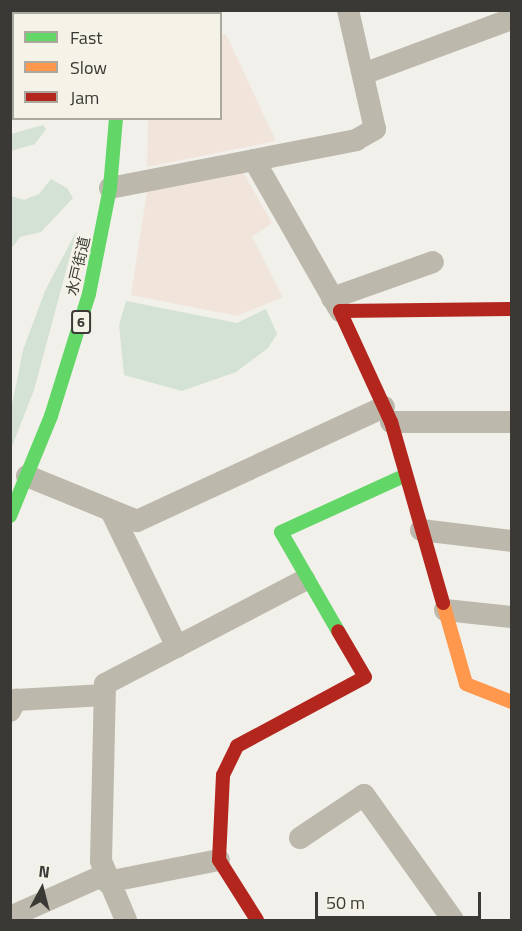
<!DOCTYPE html>
<meta charset="utf-8">
<style>
body{margin:0}
#map{position:relative;width:522px;height:931px;overflow:hidden;background:#f2f0ea;font-family:"Titillium Web","Noto Sans JP",sans-serif}
div>[style]{position:absolute}
.commercial>*{inset:0;background:#f1e5db}
.green>*{inset:0;background:#d4e1d5}
.street>*{height:22px;margin:-11px;padding:0 11px;transform-origin:11px;border-radius:11px;background:#bcb8ac}
.fast>*{height:14px;margin:-7px;padding:0 7px;transform-origin:7px;border-radius:7px;background:#63d668}
.slow>*{height:14px;margin:-7px;padding:0 7px;transform-origin:7px;border-radius:7px;background:#ff974d}
.jam>*{height:14px;margin:-7px;padding:0 7px;transform-origin:7px;border-radius:7px;background:#b3261e}
span{translate:-50% -50%;white-space:nowrap;text-align:center;line-height:1.15;-webkit-text-stroke:4.5px #f5f2e7;paint-order:stroke}
.shield-label span{padding:2px 4px;background:#f5f2e7;border:2px solid;border-radius:4px;-webkit-text-stroke-width:0}
.shield-label{font-size:14px;color:#3b3935;font-weight:700}
.street-label{font-size:15px;color:#3b3935}
.frame{position:absolute;inset:0;border:12px solid #3b3935;pointer-events:none}
.legend{position:absolute;left:12px;top:12px;width:210px;height:108px;box-sizing:border-box;background:#f5f2e7;border:2px solid #aba8a0;margin:0;padding:8px 10px;list-style:none;font-size:18px;color:#3b3935}
.legend li{display:flex;align-items:center;gap:12px;height:30px}
.legend b{width:30px;border:2px solid #aba8a0}
.north{position:absolute;left:12px;top:859px;width:60px;height:60px;-webkit-text-stroke:4px #f5f2e7;paint-order:stroke;rotate:7deg;font-size:16px;font-weight:700;line-height:24px;text-align:center;color:#3b3935}
.north::after{content:'';display:block;margin:auto;width:21px;height:27px;background:#3b3935;clip-path:polygon(50% 0,100% 100%,50% 72%,0 100%)}
.scale{position:absolute;left:315px;top:892px;width:166px;height:27px;box-sizing:border-box;border:3px solid #3b3935;border-top:0;padding-left:8px;font-size:18px;line-height:21px;white-space:nowrap;color:#3b3935;-webkit-text-stroke:4px #f5f2e7;paint-order:stroke}
</style>
<div id="map">
<div class="commercial">
<div style="clip-path:polygon(226px 34px,276px 141px,147px 167px,148px 119px,220px 118px,221px 35px)"></div>
<div style="clip-path:polygon(243px 172px,272px 223px,252px 237px,283px 297px,237px 316px,131px 295px,147px 191px)"></div>
</div>
<div class="green">
<div style="clip-path:polygon(43px 125px,46px 129px,35px 144px,11px 151px,11px 134px)"></div>
<div style="clip-path:polygon(51px 179px,67px 188px,73px 198px,41px 232px,20px 237px,11px 249px,11px 196px,24px 200px,39px 194px)"></div>
<div style="clip-path:polygon(77px 230px,34px 390px,11px 449px,11px 410px,23px 350px,45px 291px)"></div>
<div style="clip-path:polygon(126px 301px,237px 323px,266px 309px,277px 334px,268px 348px,236px 372px,182px 391px,124px 375px,119px 325px)"></div>
</div>
<div class="street">
<div style="left:28px;top:10px;width:4px;rotate:76deg"></div>
<div style="left:10px;top:41px;width:4px;rotate:-14deg"></div>
<div style="left:363px;top:74px;width:159px;rotate:-20.3deg"></div>
<div style="left:254px;top:160px;width:174px;rotate:60.3deg"></div>
<div style="left:110px;top:188px;width:251px;rotate:-11deg"></div>
<div style="left:356px;top:140px;width:22px;rotate:-30deg"></div>
<div style="left:375px;top:129px;width:122px;rotate:-102.8deg"></div>
<div style="left:332px;top:298px;width:107px;rotate:-19.6deg"></div>
<div style="left:391px;top:422px;width:121px"></div>
<div style="left:27px;top:476px;width:119px;rotate:22.2deg"></div>
<div style="left:137px;top:521px;width:272px;rotate:-24.8deg"></div>
<div style="left:111px;top:511px;width:151px;rotate:64.1deg"></div>
<div style="left:421px;top:530px;width:92px;rotate:6.9deg"></div>
<div style="left:445px;top:610px;width:67px;rotate:6deg"></div>
<div style="left:10px;top:711px;width:13px;rotate:-61deg"></div>
<div style="left:16px;top:700px;width:88px;rotate:-3.3deg"></div>
<div style="left:300px;top:838px;width:77px;rotate:-33.9deg"></div>
<div style="left:364px;top:795px;width:153px;rotate:54.5deg"></div>
<div style="left:107px;top:882px;width:114px;rotate:-11.1deg"></div>
<div style="left:10px;top:917px;width:103px;rotate:-24.1deg"></div>
<div style="left:126px;top:920px;width:64px;rotate:-113deg"></div>
<div style="left:101px;top:861px;width:177px;rotate:-88.7deg"></div>
<div style="left:105px;top:684px;width:225px;rotate:-27.5deg"></div>
</div>
<div class="fast">
<div style="left:10px;top:516px;width:108px;rotate:-67.7deg"></div>
<div style="left:51px;top:416px;width:128px;rotate:-72.7deg"></div>
<div style="left:89px;top:294px;width:108px;rotate:-78.8deg"></div>
<div style="left:110px;top:188px;width:70px;rotate:-85.1deg"></div>
<div style="left:338px;top:631px;width:114px;rotate:-119.9deg"></div>
<div style="left:281px;top:532px;width:137px;rotate:-24.5deg"></div>
</div>
<div class="slow">
<div style="left:118px;top:14px;width:4px;rotate:-76deg"></div>
<div style="left:443px;top:603px;width:84px;rotate:74.1deg"></div>
<div style="left:466px;top:684px;width:49px;rotate:21.4deg"></div>
</div>
<div class="jam">
<div style="left:443px;top:603px;width:188px;rotate:-106deg"></div>
<div style="left:391px;top:422px;width:122px;rotate:-114.7deg"></div>
<div style="left:340px;top:311px;width:172px;rotate:-0.7deg"></div>
<div style="left:257px;top:920px;width:71px;rotate:-122.3deg"></div>
<div style="left:219px;top:860px;width:85px;rotate:-87.3deg"></div>
<div style="left:223px;top:775px;width:32px;rotate:-64deg"></div>
<div style="left:237px;top:746px;width:145px;rotate:-28.3deg"></div>
<div style="left:365px;top:677px;width:53px;rotate:-120.4deg"></div>
</div>
<div class="shield-label">
<span style="left:81px;top:322px">6</span>
</div>
<div class="street-label">
<span style="left:78px;top:266px;rotate:-77deg">水戸街道</span>
</div>
<div class="frame"></div>
<ul class="legend">
<li><b style="height:8px;background:#63d668"></b>Fast</li>
<li><b style="height:8px;background:#ff974d"></b>Slow</li>
<li><b style="height:8px;background:#b3261e"></b>Jam</li>
</ul>
<div class="north">N</div>
<div class="scale">50 m</div>
</div>
